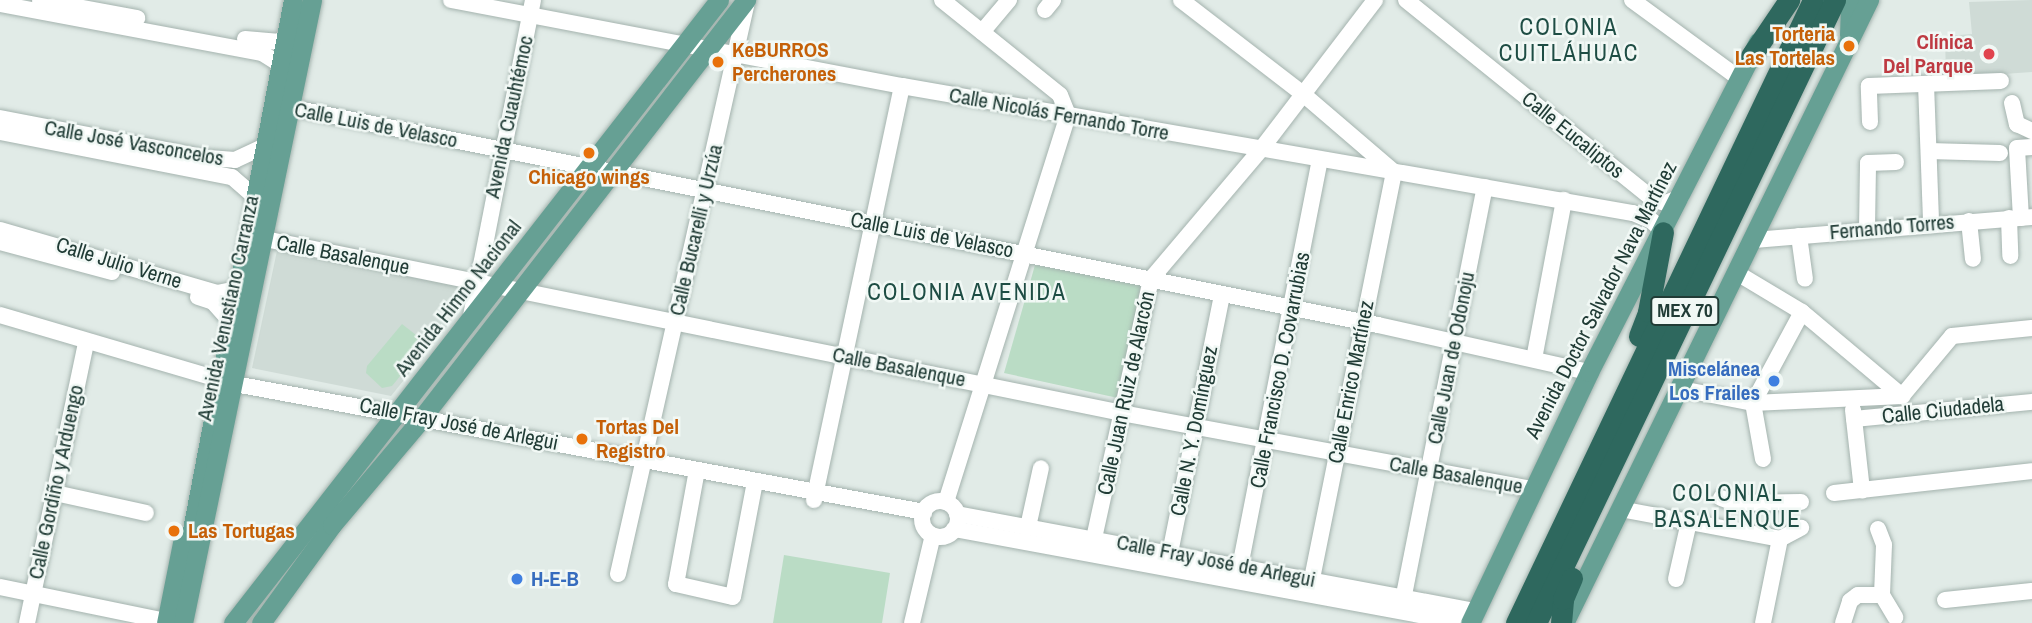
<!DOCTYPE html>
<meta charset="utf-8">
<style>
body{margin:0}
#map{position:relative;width:2032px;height:623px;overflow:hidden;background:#e1ebe7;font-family:"Archivo Narrow",sans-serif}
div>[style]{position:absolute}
.built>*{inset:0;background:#cfdbd6}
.green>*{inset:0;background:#badcc5}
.major-tunnel>*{height:19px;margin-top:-9.5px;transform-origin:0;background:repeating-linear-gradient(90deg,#bbc8c4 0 19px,transparent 0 29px)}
.roads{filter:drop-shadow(0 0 2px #a4b3ae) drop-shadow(0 0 2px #a4b3ae)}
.minor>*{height:16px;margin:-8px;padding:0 8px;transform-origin:8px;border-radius:8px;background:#fff}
.minor>.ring{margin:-8px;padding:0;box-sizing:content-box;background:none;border:16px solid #fff;border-radius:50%}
.major>*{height:19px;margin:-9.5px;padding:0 9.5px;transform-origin:9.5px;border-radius:9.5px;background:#66a094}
.highway>*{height:21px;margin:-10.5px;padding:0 10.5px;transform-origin:10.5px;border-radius:10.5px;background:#2e685e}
.dots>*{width:19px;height:19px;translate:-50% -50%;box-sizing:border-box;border:4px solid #f1f8f5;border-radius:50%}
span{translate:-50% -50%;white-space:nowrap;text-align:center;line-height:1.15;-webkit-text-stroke:5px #f1f8f5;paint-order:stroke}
.shield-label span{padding:2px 5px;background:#f1f8f5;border:2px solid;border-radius:5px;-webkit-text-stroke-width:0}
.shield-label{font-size:19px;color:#213c36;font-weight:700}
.food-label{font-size:21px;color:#c56008;font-weight:700}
.right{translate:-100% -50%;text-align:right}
.left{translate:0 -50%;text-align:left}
.health-label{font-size:21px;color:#be3a42;font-weight:700}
.street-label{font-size:21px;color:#213c36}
.shop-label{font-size:21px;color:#366cbe;font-weight:700}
.neighbourhood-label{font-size:23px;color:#1e4d44;letter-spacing:2px}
</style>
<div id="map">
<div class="built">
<div style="clip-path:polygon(2032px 0,2032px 72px,1946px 78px,1945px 36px,1972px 34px,1969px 2px)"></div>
<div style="clip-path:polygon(277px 251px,461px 287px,458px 313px,391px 396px,252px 368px)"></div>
</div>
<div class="green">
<div style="clip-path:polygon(1035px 265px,1141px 285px,1118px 398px,1004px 373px)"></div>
<div style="clip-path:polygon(402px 324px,425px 342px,424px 347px,392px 386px,382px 388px,366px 373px,367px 366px)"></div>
<div style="clip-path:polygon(784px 555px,890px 573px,882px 623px,773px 623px)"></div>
</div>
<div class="major-tunnel">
<div style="left:246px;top:623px;width:31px;rotate:-52deg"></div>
</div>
<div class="roads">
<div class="minor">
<div style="left:40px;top:0;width:99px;rotate:10.5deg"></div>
<div style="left:451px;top:0;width:459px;rotate:10.8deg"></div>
<div style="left:902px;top:86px;width:742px;rotate:9.86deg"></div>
<div style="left:1633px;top:213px;width:21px;rotate:23deg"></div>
<div style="left:1652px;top:221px;width:16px;rotate:45deg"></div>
<div style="left:942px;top:0;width:151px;rotate:38.8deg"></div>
<div style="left:1060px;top:95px;width:22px;rotate:68deg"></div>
<div style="left:1068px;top:115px;width:406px;rotate:107.5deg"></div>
<div style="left:1181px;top:0;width:154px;rotate:37.6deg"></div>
<div style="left:1303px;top:94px;width:120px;rotate:40.6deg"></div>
<div style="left:1394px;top:172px;width:429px;rotate:101.4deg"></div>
<div style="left:1406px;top:0;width:319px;rotate:38.9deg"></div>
<div style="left:1654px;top:200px;width:12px;rotate:14deg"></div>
<div style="left:1666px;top:203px;width:16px;rotate:-22deg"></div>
<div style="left:1632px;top:0;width:134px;rotate:36.2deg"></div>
<div style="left:0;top:4px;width:267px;rotate:10.6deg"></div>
<div style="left:262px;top:53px;width:31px;rotate:32deg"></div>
<div style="left:1045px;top:10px;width:13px;rotate:-51deg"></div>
<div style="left:982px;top:32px;width:42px;rotate:-49.8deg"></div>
<div style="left:245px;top:39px;width:32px;rotate:5deg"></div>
<div style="left:277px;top:42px;width:10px;rotate:-24deg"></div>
<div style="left:1926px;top:84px;width:139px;rotate:87.9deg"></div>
<div style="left:2012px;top:103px;width:22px;rotate:77deg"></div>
<div style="left:2017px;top:124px;width:17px;rotate:25deg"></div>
<div style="left:278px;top:105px;width:1122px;rotate:11.31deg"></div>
<div style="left:1378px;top:325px;width:216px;rotate:12.6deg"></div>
<div style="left:0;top:118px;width:212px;rotate:10.9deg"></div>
<div style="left:208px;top:158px;width:27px;rotate:4deg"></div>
<div style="left:235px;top:160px;width:33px;rotate:-25deg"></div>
<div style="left:1870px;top:122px;width:36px;rotate:-92deg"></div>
<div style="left:1869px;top:86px;width:132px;rotate:-2.2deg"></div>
<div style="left:0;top:132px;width:236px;rotate:11deg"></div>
<div style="left:232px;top:177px;width:30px;rotate:41deg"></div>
<div style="left:1929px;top:151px;width:71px;rotate:1.6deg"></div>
<div style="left:2009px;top:218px;width:38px;rotate:88deg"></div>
<div style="left:2021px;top:218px;width:70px;rotate:-93.3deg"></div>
<div style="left:2017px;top:148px;width:15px;rotate:-4deg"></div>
<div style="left:1969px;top:221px;width:38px;rotate:84deg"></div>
<div style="left:1867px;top:229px;width:66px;rotate:-89.1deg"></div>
<div style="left:1868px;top:163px;width:28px;rotate:-2deg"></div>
<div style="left:0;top:230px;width:226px;rotate:16.2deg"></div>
<div style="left:217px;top:293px;width:20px;rotate:-11deg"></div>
<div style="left:1799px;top:236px;width:43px;rotate:82.1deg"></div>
<div style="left:265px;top:239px;width:874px;rotate:11.48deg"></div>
<div style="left:1122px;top:413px;width:419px;rotate:10.5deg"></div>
<div style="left:1753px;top:240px;width:280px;rotate:-4.7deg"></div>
<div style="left:0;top:242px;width:116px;rotate:15deg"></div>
<div style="left:1737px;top:273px;width:76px;rotate:31deg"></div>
<div style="left:1802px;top:312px;width:131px;rotate:40deg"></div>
<div style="left:198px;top:297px;width:16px;rotate:18deg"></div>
<div style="left:213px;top:302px;width:25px;rotate:48deg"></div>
<div style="left:0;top:315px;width:245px;rotate:16.4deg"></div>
<div style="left:235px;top:384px;width:701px;rotate:10.52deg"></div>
<div style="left:471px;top:316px;width:322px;rotate:-78.9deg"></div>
<div style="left:1534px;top:359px;width:162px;rotate:-79.3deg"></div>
<div style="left:1681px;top:389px;width:73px;rotate:11deg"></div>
<div style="left:1753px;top:403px;width:149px;rotate:-2.7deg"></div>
<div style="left:1902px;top:396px;width:78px;rotate:-50.2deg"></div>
<div style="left:1952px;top:336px;width:80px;rotate:-5.7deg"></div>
<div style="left:1853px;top:410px;width:81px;rotate:83.6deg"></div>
<div style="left:1854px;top:419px;width:179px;rotate:-5.5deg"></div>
<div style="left:1763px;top:459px;width:57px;rotate:-100.1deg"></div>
<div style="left:1753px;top:403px;width:103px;rotate:-61.7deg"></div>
<div style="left:697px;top:470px;width:116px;rotate:100.4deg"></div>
<div style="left:676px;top:584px;width:58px;rotate:12.8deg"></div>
<div style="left:733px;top:597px;width:112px;rotate:-79.2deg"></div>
<div style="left:55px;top:493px;width:93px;rotate:12.4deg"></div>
<div style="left:1834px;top:493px;width:199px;rotate:-6.3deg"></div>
<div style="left:1721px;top:498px;width:15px;rotate:20deg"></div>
<div style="left:1735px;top:503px;width:66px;rotate:-0.9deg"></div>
<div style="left:814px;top:500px;width:423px;rotate:-78deg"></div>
<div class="ring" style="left:922px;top:501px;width:20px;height:20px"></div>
<div style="left:1620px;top:509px;width:163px;rotate:10.6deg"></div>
<div style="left:957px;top:514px;width:527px;rotate:10.61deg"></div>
<div style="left:1028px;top:527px;width:60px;rotate:-77.6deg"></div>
<div style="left:954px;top:529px;width:518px;rotate:10.46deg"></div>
<div style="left:1878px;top:529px;width:17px;rotate:69deg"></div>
<div style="left:1884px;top:545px;width:50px;rotate:92.3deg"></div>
<div style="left:1882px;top:595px;width:26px;rotate:59deg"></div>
<div style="left:1780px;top:539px;width:24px;rotate:-28deg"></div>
<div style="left:1091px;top:552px;width:280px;rotate:-77.6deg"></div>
<div style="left:1151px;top:279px;width:172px;rotate:-49.7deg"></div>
<div style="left:1262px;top:148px;width:186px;rotate:-52.6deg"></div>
<div style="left:1168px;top:563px;width:274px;rotate:-78.6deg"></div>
<div style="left:618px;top:574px;width:586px;rotate:-77.29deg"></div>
<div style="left:1238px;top:577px;width:425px;rotate:-78.9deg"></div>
<div style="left:1676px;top:579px;width:58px;rotate:-77.2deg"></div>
<div style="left:0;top:587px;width:169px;rotate:11.6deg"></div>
<div style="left:1945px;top:600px;width:87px;rotate:-5.9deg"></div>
<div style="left:1402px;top:605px;width:426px;rotate:-78.8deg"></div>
<div style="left:27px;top:623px;width:287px;rotate:-78.1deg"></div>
<div style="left:912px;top:623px;width:90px;rotate:-76.6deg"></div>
<div style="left:1763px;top:623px;width:86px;rotate:-78.6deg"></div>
<div style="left:1843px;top:623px;width:23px;rotate:-72deg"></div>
<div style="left:1850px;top:601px;width:10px;rotate:-37deg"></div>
<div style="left:1858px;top:595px;width:24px"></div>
</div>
<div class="major">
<div style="left:1849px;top:35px;width:35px;rotate:-88deg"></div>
<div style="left:187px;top:556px;width:566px;rotate:-79.21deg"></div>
<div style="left:166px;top:623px;width:82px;rotate:-78.7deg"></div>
<div style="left:183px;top:623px;width:636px;rotate:-78.3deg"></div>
<div style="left:233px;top:623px;width:790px;rotate:-52.04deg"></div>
<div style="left:261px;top:623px;width:121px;rotate:-54.1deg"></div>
<div style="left:332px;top:525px;width:132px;rotate:-49.9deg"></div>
<div style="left:417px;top:424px;width:537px;rotate:-52.19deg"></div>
<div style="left:1470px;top:623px;width:278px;rotate:-64.6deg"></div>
<div style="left:1589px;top:372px;width:371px;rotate:-62.9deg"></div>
<div style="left:1564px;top:623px;width:694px;rotate:-63.92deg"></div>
</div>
<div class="highway">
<div style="left:1751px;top:56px;width:68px;rotate:-55.8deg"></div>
<div style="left:1639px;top:336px;width:26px;rotate:-69deg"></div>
<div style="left:1648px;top:312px;width:81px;rotate:-79.4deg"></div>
<div style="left:1516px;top:623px;width:690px;rotate:-64.51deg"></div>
<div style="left:1536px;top:623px;width:691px;rotate:-64.36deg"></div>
<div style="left:1561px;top:623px;width:24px;rotate:-85deg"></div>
<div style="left:1563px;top:599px;width:23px;rotate:-67deg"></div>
</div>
</div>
<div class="dots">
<div style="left:1849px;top:46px;background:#e8710a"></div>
<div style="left:1989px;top:54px;background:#e0444e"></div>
<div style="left:718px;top:62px;background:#e8710a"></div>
<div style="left:589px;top:153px;background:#e8710a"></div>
<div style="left:1774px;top:381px;background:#3f7fe0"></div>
<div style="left:582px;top:439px;background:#e8710a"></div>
<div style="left:174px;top:531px;background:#e8710a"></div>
<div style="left:517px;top:579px;background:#3f7fe0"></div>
</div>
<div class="shield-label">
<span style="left:1685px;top:311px">MEX 70</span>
</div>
<div class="food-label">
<span class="right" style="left:1835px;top:46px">Torteria<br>Las Tortelas</span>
<span class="left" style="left:732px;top:62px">KeBURROS<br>Percherones</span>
<span style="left:589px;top:177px">Chicago wings</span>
<span class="left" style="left:596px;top:439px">Tortas Del<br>Registro</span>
<span class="left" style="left:188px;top:531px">Las Tortugas</span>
</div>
<div class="health-label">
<span class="right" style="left:1973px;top:54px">Clínica<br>Del Parque</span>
</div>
<div class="street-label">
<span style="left:1059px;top:114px;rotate:10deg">Calle Nicolás Fernando Torre</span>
<span style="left:509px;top:117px;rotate:-78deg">Avenida Cuauhtémoc</span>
<span style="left:376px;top:125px;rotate:11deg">Calle Luis de Velasco</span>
<span style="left:1573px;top:135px;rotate:39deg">Calle Eucaliptos</span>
<span style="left:134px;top:143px;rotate:10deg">Calle José Vasconcelos</span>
<span style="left:1892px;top:227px;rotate:-5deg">Fernando Torres</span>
<span style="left:696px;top:230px;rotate:-77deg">Calle Bucarelli y Urzúa</span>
<span style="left:932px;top:235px;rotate:11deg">Calle Luis de Velasco</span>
<span style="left:343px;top:255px;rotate:11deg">Calle Basalenque</span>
<span style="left:119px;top:263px;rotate:17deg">Calle Julio Verne</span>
<span style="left:458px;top:298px;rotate:-52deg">Avenida Himno Nacional</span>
<span style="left:1601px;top:300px;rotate:-63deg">Avenida Doctor Salvador Nava Martínez</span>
<span style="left:228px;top:308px;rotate:-78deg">Avenida Venustiano Carranza</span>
<span style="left:1451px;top:358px;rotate:-79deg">Calle Juan de Odonoju</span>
<span style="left:899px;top:367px;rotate:11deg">Calle Basalenque</span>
<span style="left:1280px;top:370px;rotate:-79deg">Calle Francisco D. Covarrubias</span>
<span style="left:1351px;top:382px;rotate:-79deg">Calle Enrico Martínez</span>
<span style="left:1126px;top:393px;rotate:-78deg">Calle Juan Ruiz de Alarcón</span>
<span style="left:1943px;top:410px;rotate:-6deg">Calle Ciudadela</span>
<span style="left:459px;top:424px;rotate:11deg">Calle Fray José de Arlegui</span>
<span style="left:1194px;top:431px;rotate:-79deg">Calle N. Y. Domínguez</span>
<span style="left:1456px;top:475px;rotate:10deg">Calle Basalenque</span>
<span style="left:56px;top:482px;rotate:-78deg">Calle Gordiño y Arduengo</span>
<span style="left:1216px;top:561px;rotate:11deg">Calle Fray José de Arlegui</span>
</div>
<div class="shop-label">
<span class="right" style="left:1760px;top:381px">Miscelánea<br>Los Frailes</span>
<span class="left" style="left:531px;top:579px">H-E-B</span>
</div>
<div class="neighbourhood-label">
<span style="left:1569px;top:40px">COLONIA<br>CUITLÁHUAC</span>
<span style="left:967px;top:292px">COLONIA AVENIDA</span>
<span style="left:1728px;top:506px">COLONIAL<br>BASALENQUE</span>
</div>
</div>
